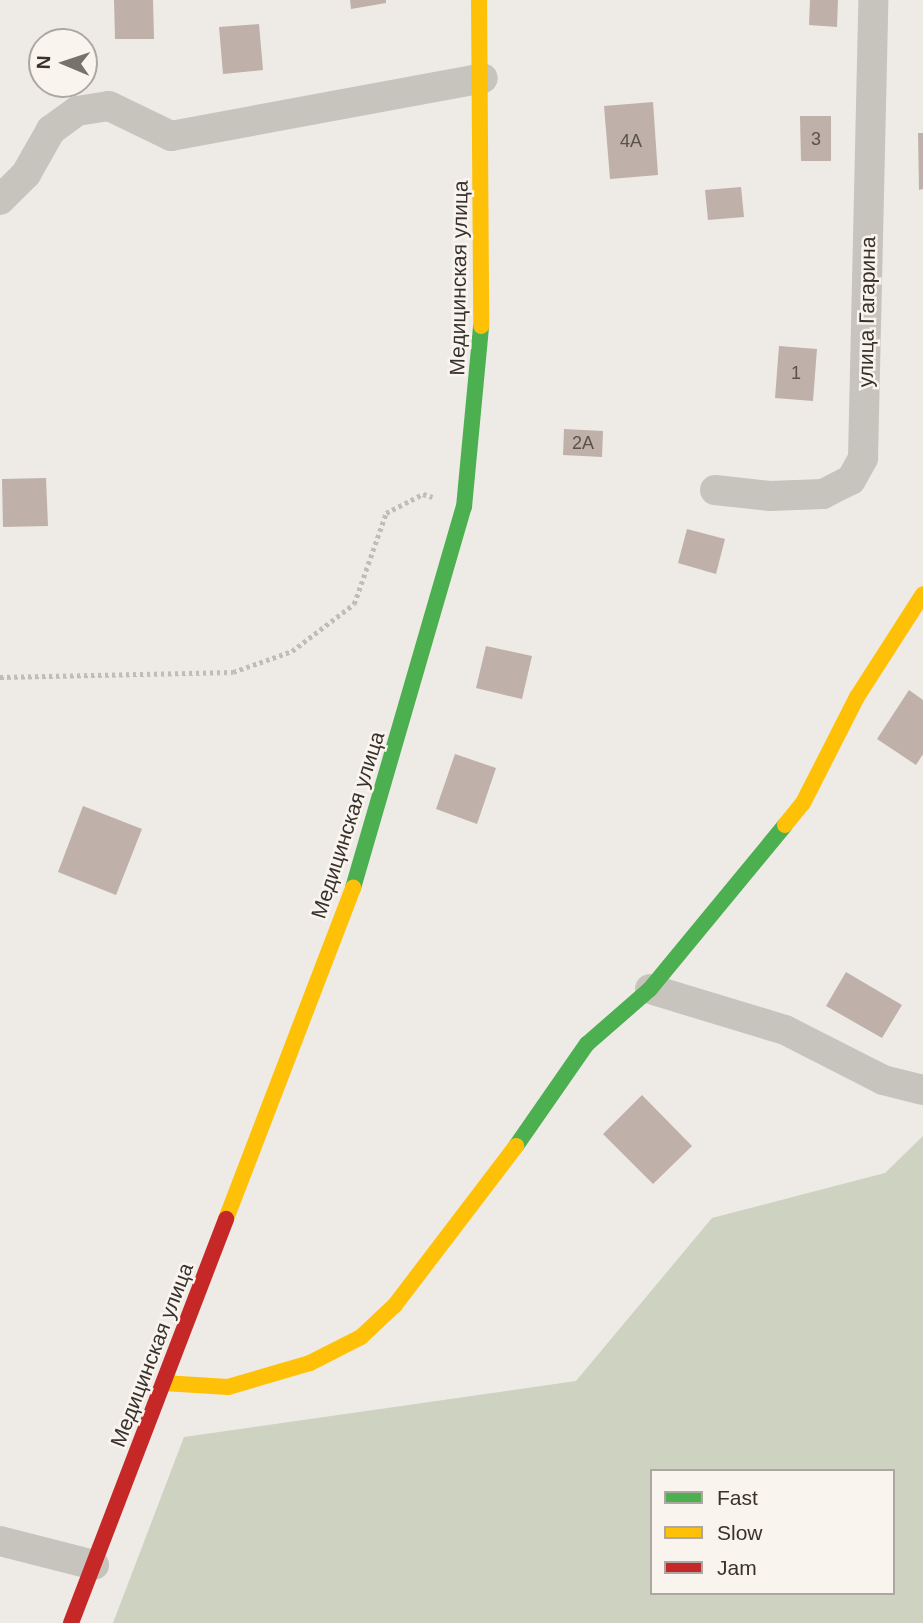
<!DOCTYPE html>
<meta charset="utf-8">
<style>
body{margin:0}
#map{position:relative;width:923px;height:1623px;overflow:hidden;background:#eeeae6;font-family:Arial,sans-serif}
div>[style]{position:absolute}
.green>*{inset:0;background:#cdd2c1}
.building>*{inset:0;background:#bfb1a9}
.path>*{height:4.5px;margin-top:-2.25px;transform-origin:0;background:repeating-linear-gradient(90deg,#c0bcb6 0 3.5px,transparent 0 7px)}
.street>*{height:30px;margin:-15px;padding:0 15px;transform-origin:15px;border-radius:15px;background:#c7c3bd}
.fast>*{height:16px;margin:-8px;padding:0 8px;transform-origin:8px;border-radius:8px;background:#4caf50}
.slow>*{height:16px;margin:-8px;padding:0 8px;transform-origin:8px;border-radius:8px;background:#ffc107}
.jam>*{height:16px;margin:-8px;padding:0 8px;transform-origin:8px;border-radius:8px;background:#c62828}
span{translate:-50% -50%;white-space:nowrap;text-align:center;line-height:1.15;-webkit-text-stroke:5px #f9f5ee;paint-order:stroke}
.number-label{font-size:18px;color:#5a514b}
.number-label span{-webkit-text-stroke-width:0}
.street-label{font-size:21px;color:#38312c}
.legend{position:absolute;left:650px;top:1469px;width:245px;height:126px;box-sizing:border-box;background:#f9f5ee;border:2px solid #aca7a0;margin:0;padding:9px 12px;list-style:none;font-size:21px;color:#38312c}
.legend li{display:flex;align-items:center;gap:14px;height:35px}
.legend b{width:35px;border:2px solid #aca7a0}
.north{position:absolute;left:28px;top:28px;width:70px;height:70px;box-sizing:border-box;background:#f9f5ee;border:2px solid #aca7a0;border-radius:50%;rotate:272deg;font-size:19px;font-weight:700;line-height:28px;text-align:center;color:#38312c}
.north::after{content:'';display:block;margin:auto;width:24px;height:32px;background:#78726d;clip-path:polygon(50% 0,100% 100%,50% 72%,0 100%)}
</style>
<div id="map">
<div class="green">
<div style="clip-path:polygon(evenodd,923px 1136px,923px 1623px,113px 1623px,184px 1437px,576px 1381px,712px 1218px,885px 1173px,923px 1136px,652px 1471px,893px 1471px,893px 1593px,652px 1593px,652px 1471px)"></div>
</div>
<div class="building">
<div style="clip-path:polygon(114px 0,153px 0,154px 39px,115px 39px)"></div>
<div style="clip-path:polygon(350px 0,386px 0,386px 3px,351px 9px)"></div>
<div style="clip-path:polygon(810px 0,838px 0,837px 27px,809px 25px)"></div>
<div style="clip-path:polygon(259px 24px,263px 70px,223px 74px,219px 27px)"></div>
<div style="clip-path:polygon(653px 102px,658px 175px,610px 179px,604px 106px)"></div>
<div style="clip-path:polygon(800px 116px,831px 116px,831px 161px,801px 161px)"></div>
<div style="clip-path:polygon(918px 133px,923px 133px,923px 189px,919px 190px)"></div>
<div style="clip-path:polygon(741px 187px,744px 217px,708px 220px,705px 190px)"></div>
<div style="clip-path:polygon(779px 346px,817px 349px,813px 401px,775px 398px)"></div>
<div style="clip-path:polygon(564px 429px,603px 431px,602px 457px,563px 455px)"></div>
<div style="clip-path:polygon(46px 478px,48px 526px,3px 527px,2px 479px)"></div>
<div style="clip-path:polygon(687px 529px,725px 539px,716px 574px,678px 563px)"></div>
<div style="clip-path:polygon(486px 646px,532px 656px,522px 699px,476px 688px)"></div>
<div style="clip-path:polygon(909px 690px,923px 700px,923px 754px,916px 765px,877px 739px)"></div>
<div style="clip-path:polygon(455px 754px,496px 768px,477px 824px,436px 809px)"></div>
<div style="clip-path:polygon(83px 806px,142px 829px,116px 895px,58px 872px)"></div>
<div style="clip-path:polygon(846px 972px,902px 1005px,882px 1038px,826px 1006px)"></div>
<div style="clip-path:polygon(642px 1095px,692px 1146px,653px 1184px,603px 1134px)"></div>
</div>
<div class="path">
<div style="left:0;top:677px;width:233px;rotate:-1.2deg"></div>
<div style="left:233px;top:672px;width:63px;rotate:-19.6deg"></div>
<div style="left:292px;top:651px;width:78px;rotate:-37.2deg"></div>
<div style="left:354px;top:604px;width:96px;rotate:-70.6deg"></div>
<div style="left:386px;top:513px;width:42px;rotate:-27.2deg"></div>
<div style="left:423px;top:494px;width:10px;rotate:17deg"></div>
</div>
<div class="street">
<div style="left:0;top:200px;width:37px;rotate:-45deg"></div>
<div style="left:26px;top:174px;width:51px;rotate:-60.4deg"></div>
<div style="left:51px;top:130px;width:32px;rotate:-36deg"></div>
<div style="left:77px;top:111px;width:32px;rotate:-9deg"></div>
<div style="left:109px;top:106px;width:69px;rotate:25.8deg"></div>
<div style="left:171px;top:136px;width:317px;rotate:-10.5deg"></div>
<div style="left:715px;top:490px;width:55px;rotate:6.2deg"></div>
<div style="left:770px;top:496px;width:53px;rotate:-2.2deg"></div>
<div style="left:823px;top:494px;width:31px;rotate:-27deg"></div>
<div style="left:851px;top:480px;width:25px;rotate:-61deg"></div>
<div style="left:863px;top:458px;width:458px;rotate:-88.7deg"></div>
<div style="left:650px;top:989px;width:141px;rotate:16.9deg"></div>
<div style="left:785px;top:1030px;width:110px;rotate:27deg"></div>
<div style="left:883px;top:1080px;width:41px;rotate:14deg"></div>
<div style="left:0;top:1541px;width:97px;rotate:14.3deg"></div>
</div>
<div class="fast">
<div style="left:353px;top:888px;width:397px;rotate:-73.8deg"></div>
<div style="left:464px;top:507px;width:182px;rotate:-84.6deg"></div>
<div style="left:516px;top:1146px;width:124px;rotate:-55.2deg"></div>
<div style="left:587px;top:1044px;width:84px;rotate:-41.1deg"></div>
<div style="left:650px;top:989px;width:212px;rotate:-50.5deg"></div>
</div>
<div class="slow">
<div style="left:479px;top:0;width:326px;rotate:89.6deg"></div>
<div style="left:785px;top:825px;width:28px;rotate:-51deg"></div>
<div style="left:803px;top:803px;width:119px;rotate:-63deg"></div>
<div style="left:857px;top:697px;width:122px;rotate:-57.3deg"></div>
<div style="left:226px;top:1219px;width:355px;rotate:-69deg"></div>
<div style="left:164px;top:1383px;width:64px;rotate:3.6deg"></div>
<div style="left:228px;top:1387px;width:85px;rotate:-16.3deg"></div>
<div style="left:310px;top:1363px;width:57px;rotate:-27deg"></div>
<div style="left:361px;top:1337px;width:47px;rotate:-43.3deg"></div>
<div style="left:395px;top:1305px;width:200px;rotate:-52.7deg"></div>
</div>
<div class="jam">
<div style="left:71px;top:1623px;width:433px;rotate:-69deg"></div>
</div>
<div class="number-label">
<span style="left:816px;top:139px">3</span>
<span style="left:631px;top:141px">4А</span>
<span style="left:796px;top:373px">1</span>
<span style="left:583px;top:443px">2А</span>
</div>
<div class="street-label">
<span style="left:459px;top:278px;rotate:-89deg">Медицинская улица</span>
<span style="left:867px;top:312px;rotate:-89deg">улица Гагарина</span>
<span style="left:348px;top:825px;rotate:-72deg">Медицинская улица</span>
<span style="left:152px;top:1355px;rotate:-69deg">Медицинская улица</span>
</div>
<ul class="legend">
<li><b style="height:9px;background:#4caf50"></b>Fast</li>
<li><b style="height:9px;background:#ffc107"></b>Slow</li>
<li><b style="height:9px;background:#c62828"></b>Jam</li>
</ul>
<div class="north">N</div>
</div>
